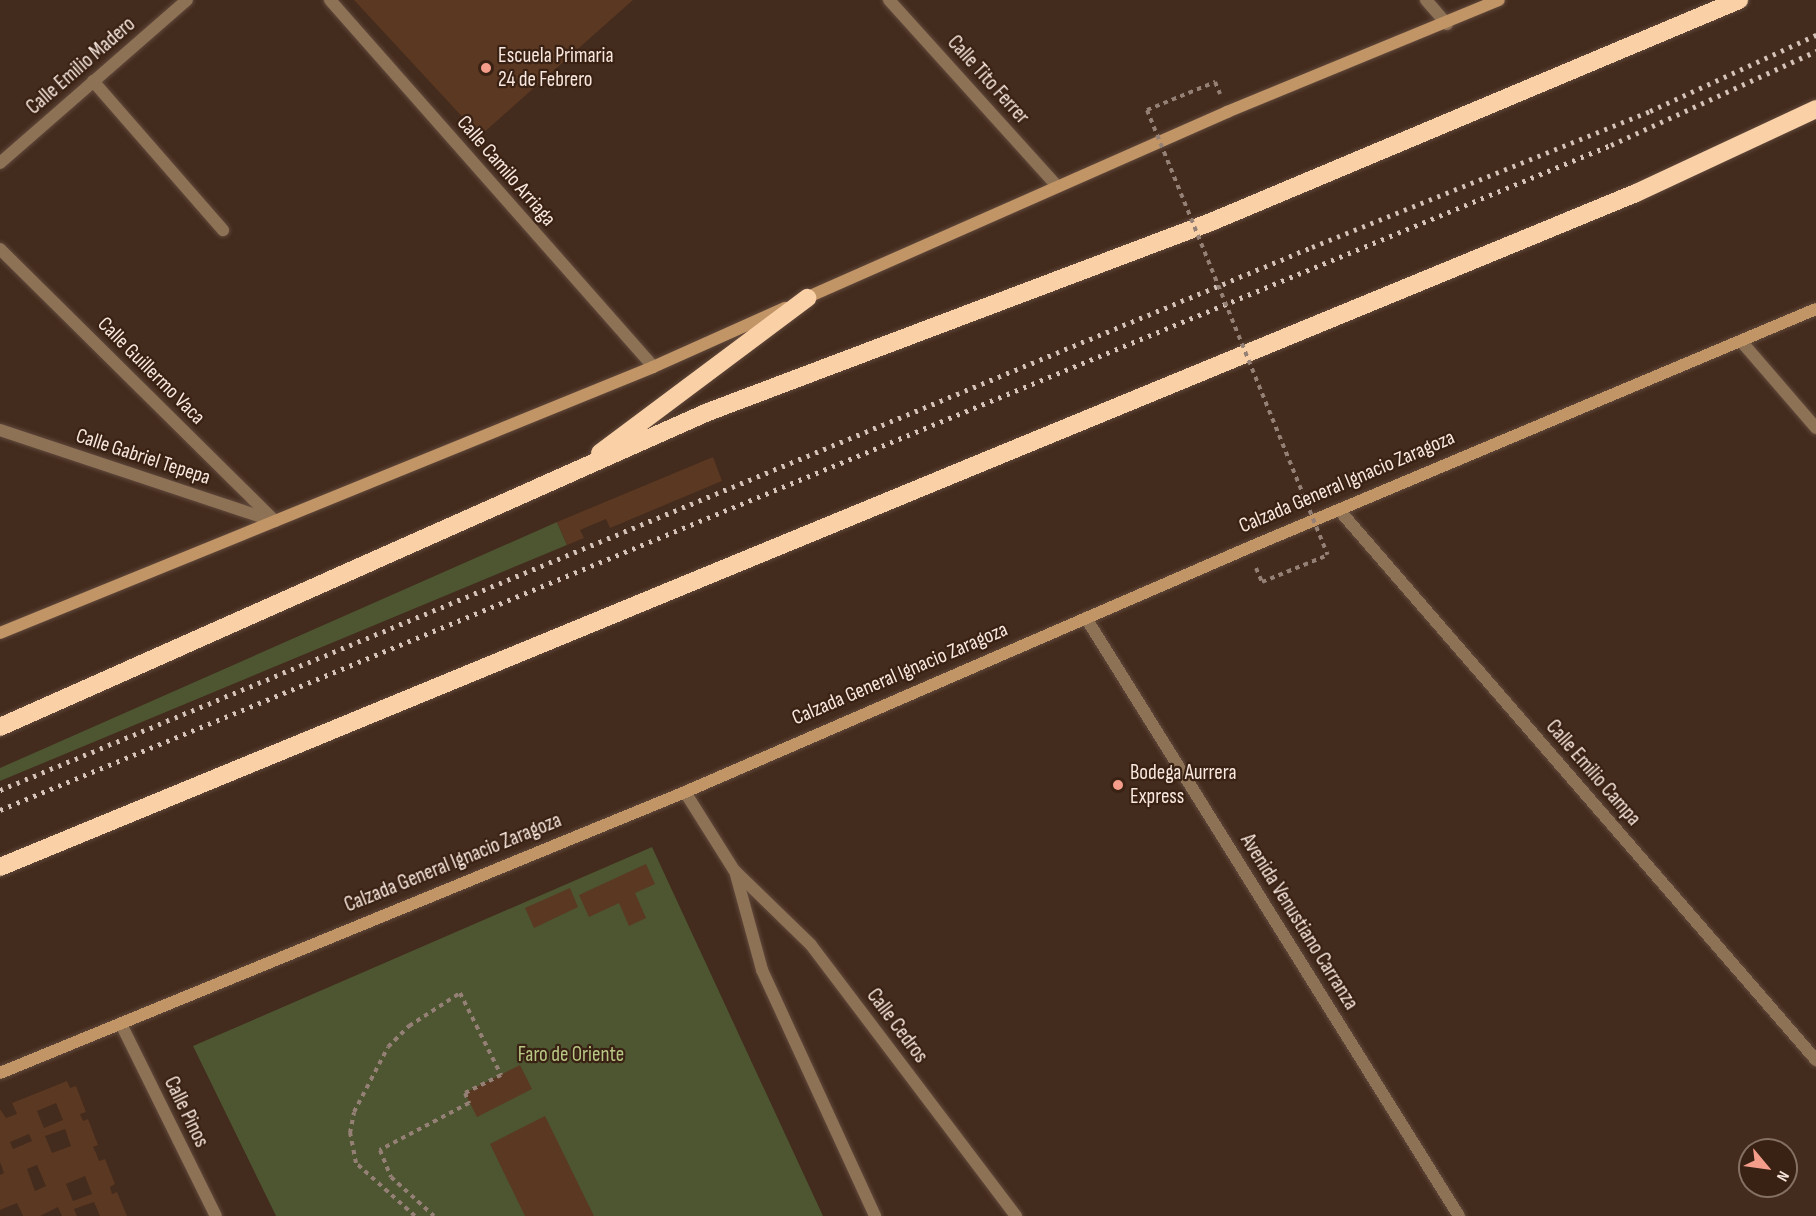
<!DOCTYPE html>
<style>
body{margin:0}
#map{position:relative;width:1816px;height:1216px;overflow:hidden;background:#432b1d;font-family:"Sofia Sans Condensed",sans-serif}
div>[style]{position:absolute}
.green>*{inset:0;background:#4d5531}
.building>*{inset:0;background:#5b3822}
.path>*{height:4px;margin-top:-2px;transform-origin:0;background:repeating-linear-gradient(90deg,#958075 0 4.5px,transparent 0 9px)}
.roads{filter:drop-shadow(0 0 2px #60493c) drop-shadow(0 0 2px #60493c)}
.service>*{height:12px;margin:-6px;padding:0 6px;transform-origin:6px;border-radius:6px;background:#8e7255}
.minor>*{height:12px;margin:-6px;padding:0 6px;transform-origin:6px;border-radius:6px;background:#8e7255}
.secondary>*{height:12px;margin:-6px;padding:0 6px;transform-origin:6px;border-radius:6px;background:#c29567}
.motorway>*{height:18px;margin:-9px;padding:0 9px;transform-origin:9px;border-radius:9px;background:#fad0a6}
.rail>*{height:4.5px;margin-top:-2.25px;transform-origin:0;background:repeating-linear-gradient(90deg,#d6c4ba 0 3px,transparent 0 9px)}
.path-bridge>*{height:4px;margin-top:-2px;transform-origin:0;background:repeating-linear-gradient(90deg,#958075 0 4.5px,transparent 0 9px)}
.dots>*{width:16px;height:16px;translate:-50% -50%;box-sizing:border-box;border:3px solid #392113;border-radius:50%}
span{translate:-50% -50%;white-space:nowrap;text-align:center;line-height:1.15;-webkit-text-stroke:4.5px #392113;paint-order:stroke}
.poi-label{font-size:21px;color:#f8e7de}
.left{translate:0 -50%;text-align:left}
.street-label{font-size:21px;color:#f8e7de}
.park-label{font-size:21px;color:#b8c784}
.north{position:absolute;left:1738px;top:1138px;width:60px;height:60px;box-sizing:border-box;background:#392113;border:2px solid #857064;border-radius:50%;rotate:119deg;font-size:16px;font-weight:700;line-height:24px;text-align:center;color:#f8e7de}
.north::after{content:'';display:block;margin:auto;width:21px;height:27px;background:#f49d8b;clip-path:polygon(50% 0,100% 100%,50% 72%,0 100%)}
</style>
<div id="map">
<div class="green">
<div style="clip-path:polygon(557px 522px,567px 545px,0 781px,0 768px)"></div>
<div style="clip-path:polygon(652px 847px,823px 1216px,276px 1216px,193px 1046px)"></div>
</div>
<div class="building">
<div style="clip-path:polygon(354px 0,633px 0,480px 136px)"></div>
<div style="clip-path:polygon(713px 457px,722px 481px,610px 528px,606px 519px,580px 530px,584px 538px,567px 545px,557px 522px)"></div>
<div style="clip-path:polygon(646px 864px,655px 884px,635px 893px,646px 918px,629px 926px,619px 903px,589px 917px,579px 895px)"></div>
<div style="clip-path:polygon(570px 888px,578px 907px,534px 928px,525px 908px)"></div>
<div style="clip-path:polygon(520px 1065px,532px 1089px,477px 1117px,465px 1093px)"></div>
<div style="clip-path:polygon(evenodd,67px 1081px,70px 1088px,76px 1086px,86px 1112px,80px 1114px,83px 1121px,88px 1119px,98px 1145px,93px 1147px,96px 1153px,99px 1161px,105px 1159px,115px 1184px,110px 1187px,112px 1194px,117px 1192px,127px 1216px,100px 1216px,94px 1202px,74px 1209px,77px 1216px,62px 1216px,58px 1207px,40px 1216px,23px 1216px,17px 1203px,0 1210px,0 1175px,4px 1173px,0 1162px,0 1109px,6px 1118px,17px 1114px,12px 1103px,67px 1081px,56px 1103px,63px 1120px,44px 1128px,37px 1111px,56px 1103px,67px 1081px,65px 1129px,71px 1146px,52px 1153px,45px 1136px,65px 1129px,67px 1081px,29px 1134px,32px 1141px,13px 1149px,10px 1142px,29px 1134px,67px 1081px,37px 1165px,46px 1186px,35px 1191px,27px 1169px,37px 1165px,67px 1081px,85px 1176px,92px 1194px,73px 1201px,66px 1184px,85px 1176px)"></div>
<div style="clip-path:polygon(545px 1116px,594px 1216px,525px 1216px,490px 1144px)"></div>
</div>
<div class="path">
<div style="left:1147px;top:110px;width:74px;rotate:-22.4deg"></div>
<div style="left:1215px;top:82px;width:13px;rotate:67deg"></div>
<div style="left:1256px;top:568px;width:15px;rotate:67deg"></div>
<div style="left:1262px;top:582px;width:71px;rotate:-22.2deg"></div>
<div style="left:415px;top:1216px;width:79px;rotate:-138.1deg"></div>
<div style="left:356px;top:1163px;width:31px;rotate:-101deg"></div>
<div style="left:350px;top:1133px;width:21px;rotate:-79deg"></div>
<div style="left:354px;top:1112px;width:73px;rotate:-62.4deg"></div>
<div style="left:388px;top:1047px;width:30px;rotate:-45deg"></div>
<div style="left:409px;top:1026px;width:61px;rotate:-32.9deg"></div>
<div style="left:460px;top:993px;width:92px;rotate:63.4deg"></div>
<div style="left:501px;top:1075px;width:40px;rotate:153.4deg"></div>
<div style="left:465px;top:1093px;width:11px;rotate:68deg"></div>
<div style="left:469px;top:1103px;width:101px;rotate:152.2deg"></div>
<div style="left:380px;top:1150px;width:29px;rotate:68deg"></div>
<div style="left:391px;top:1177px;width:58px;rotate:42.2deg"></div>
</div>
<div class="roads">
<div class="service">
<div style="left:93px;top:81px;width:198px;rotate:48.9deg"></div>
</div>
<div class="minor">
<div style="left:330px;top:0;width:489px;rotate:48.6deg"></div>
<div style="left:889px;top:0;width:251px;rotate:47.9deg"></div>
<div style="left:1426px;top:0;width:32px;rotate:49deg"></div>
<div style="left:0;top:163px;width:248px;rotate:-41.1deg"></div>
<div style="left:0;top:249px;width:387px;rotate:44.7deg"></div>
<div style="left:1741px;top:341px;width:115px;rotate:49.2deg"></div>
<div style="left:0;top:430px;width:286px;rotate:18.4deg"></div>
<div style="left:1340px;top:511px;width:727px;rotate:49.07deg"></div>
<div style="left:1086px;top:618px;width:705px;rotate:58.05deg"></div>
<div style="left:685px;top:792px;width:92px;rotate:57.9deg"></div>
<div style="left:734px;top:870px;width:107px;rotate:44.2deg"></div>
<div style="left:811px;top:945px;width:340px;rotate:52.9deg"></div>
<div style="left:735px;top:871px;width:103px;rotate:74.7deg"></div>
<div style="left:762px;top:970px;width:271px;rotate:65.3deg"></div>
<div style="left:121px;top:1024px;width:214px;rotate:63.7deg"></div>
</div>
<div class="secondary">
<div style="left:801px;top:300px;width:466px;rotate:-23.8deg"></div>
<div style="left:1227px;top:112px;width:294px;rotate:-22.4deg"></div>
<div style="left:0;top:633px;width:705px;rotate:-22.16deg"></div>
<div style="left:653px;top:367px;width:145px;rotate:-24.1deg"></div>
<div style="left:0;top:1073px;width:740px;rotate:-22.3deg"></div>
<div style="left:685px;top:792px;width:614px;rotate:-23.43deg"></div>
<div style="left:1248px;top:548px;width:616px;rotate:-22.82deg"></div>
</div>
<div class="motorway">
<div style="left:600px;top:453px;width:259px;rotate:-36.8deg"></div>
<div style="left:0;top:727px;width:775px;rotate:-23.99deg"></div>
<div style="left:708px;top:412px;width:538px;rotate:-20.69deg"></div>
<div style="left:1211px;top:222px;width:573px;rotate:-22.8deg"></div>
<div style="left:0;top:867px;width:1769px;rotate:-22.39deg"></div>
<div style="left:1636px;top:193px;width:199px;rotate:-25deg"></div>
</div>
</div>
<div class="rail">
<div style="left:0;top:790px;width:1420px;rotate:-22.48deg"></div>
<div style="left:1312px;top:247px;width:364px;rotate:-21.9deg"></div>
<div style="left:1650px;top:111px;width:183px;rotate:-24.6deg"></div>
<div style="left:0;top:810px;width:1743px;rotate:-22.43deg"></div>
<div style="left:1611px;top:145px;width:226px;rotate:-24.6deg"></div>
</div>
<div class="path-bridge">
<div style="left:1147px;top:110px;width:480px;rotate:67.9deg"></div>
</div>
<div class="dots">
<div style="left:486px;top:68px;background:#f49d8b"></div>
<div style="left:1118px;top:785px;background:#f49d8b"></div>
</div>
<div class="poi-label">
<span class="left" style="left:498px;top:68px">Escuela Primaria<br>24 de Febrero</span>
<span class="left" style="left:1130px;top:785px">Bodega Aurrera<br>Express</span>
</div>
<div class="street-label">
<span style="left:81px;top:66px;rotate:-41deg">Calle Emilio Madero</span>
<span style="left:988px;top:80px;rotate:48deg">Calle Tito Ferrer</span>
<span style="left:506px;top:171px;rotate:49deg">Calle Camilo Arriaga</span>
<span style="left:151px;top:371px;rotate:45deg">Calle Guillermo Vaca</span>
<span style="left:143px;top:457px;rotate:18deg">Calle Gabriel Tepepa</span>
<span style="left:1347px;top:482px;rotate:-23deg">Calzada General Ignacio Zaragoza</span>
<span style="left:900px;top:674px;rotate:-23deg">Calzada General Ignacio Zaragoza</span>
<span style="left:1593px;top:773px;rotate:49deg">Calle Emilio Campa</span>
<span style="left:453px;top:863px;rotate:-22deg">Calzada General Ignacio Zaragoza</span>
<span style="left:1299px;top:922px;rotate:58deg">Avenida Venustiano Carranza</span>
<span style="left:897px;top:1026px;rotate:53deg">Calle Cedros</span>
<span style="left:186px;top:1112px;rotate:64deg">Calle Pinos</span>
</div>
<div class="park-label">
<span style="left:571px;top:1055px">Faro de Oriente</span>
</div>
<div class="north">N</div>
</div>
